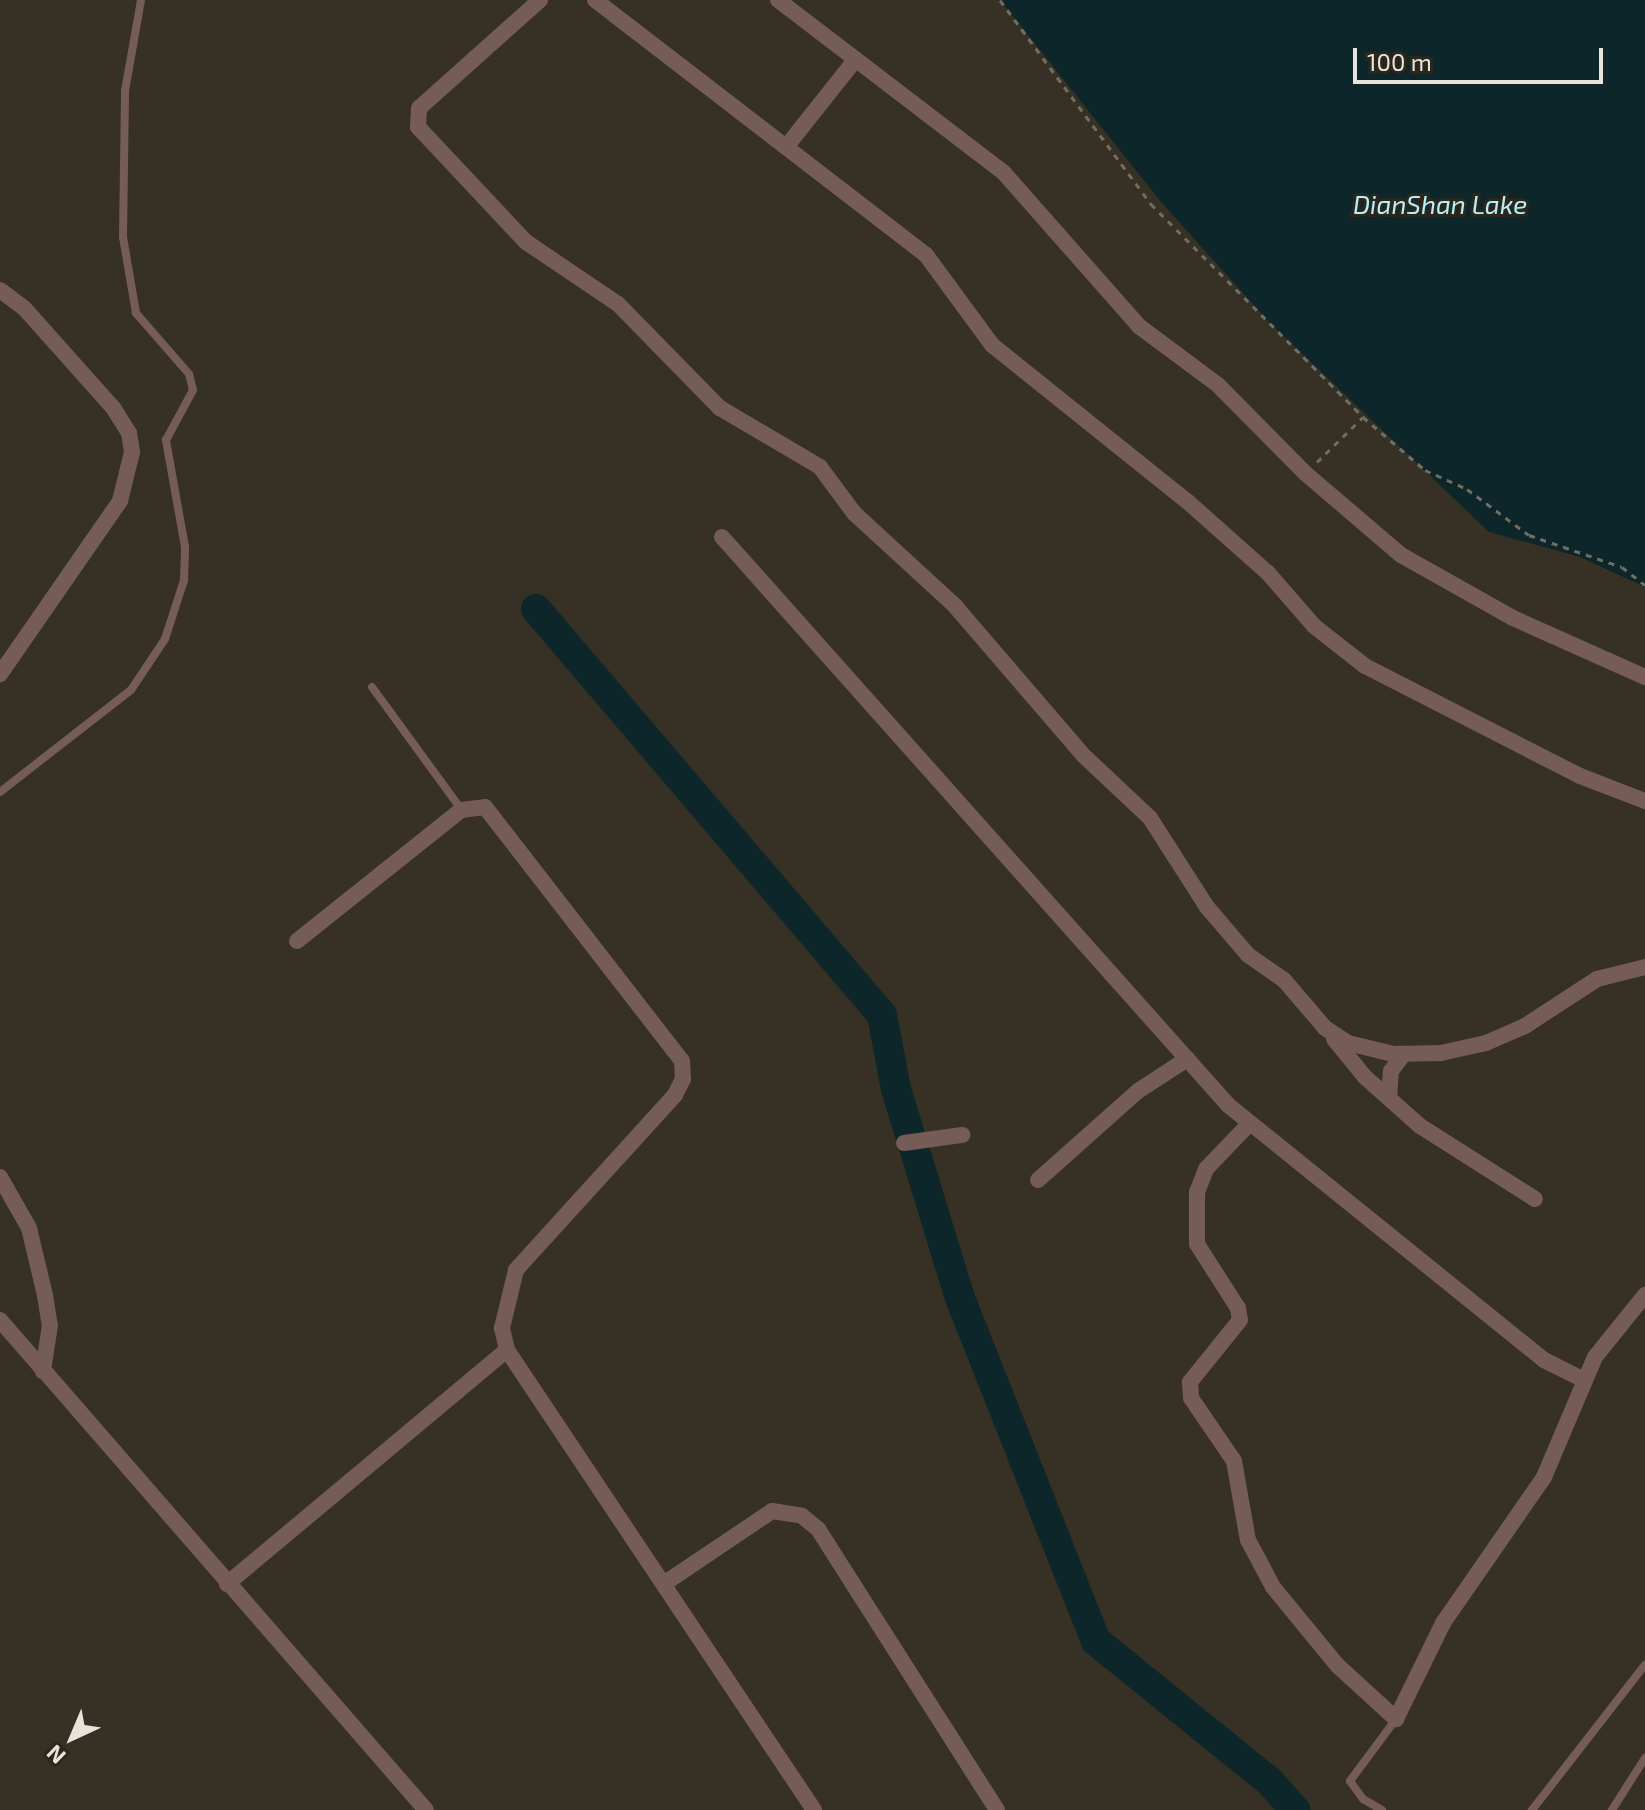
<!DOCTYPE html>
<style>
body{margin:0}
#map{position:relative;width:1645px;height:1810px;overflow:hidden;background:#363124;font-family:"Exo 2",sans-serif}
div>[style]{position:absolute}
.water>*{inset:0;background:#0d262a}
.river>*{height:30px;margin:-15px;padding:0 15px;transform-origin:15px;border-radius:15px;background:#0d262a}
.path>*{height:3px;margin-top:-1.5px;transform-origin:0;background:repeating-linear-gradient(90deg,#716d61 0 6px,transparent 0 12px)}
.lane>*{height:8px;margin:-4px;padding:0 4px;transform-origin:4px;border-radius:4px;background:#765c57}
.street>*{height:16px;margin:-8px;padding:0 8px;transform-origin:8px;border-radius:8px;background:#765c57}
span{translate:-50% -50%;white-space:nowrap;text-align:center;line-height:1.15;-webkit-text-stroke:6px #2c271a;paint-order:stroke}
.water-label{font-size:26px;color:#b2f1fc;font-style:italic}
.north{position:absolute;left:32px;top:1698px;width:80px;height:80px;-webkit-text-stroke:6px #2c271a;paint-order:stroke;rotate:224deg;font-size:22px;font-weight:700;line-height:32px;text-align:center;color:#e7e4db}
.north::after{content:'';display:block;margin:auto;width:28px;height:36px;background:#e7e4db;clip-path:polygon(50% 0,100% 100%,50% 72%,0 100%)}
.scale{position:absolute;left:1353px;top:48px;width:250px;height:36px;box-sizing:border-box;border:4px solid #e7e4db;border-top:0;padding-left:10px;font-size:24px;line-height:28px;white-space:nowrap;color:#e7e4db;-webkit-text-stroke:6px #2c271a;paint-order:stroke}
</style>
<div id="map">
<div class="water">
<div style="clip-path:polygon(1000px 0,1645px 0,1645px 587px,1580px 557px,1489px 532px,1269px 322px,1162px 203px)"></div>
</div>
<div class="river">
<div style="left:536px;top:609px;width:533px;rotate:49.56deg"></div>
<div style="left:882px;top:1015px;width:75px;rotate:79.3deg"></div>
<div style="left:896px;top:1089px;width:219px;rotate:73deg"></div>
<div style="left:960px;top:1298px;width:369px;rotate:68.4deg"></div>
<div style="left:1096px;top:1641px;width:224px;rotate:39deg"></div>
<div style="left:1270px;top:1782px;width:38px;rotate:48deg"></div>
</div>
<div class="path">
<div style="left:1000px;top:0;width:254px;rotate:53.5deg"></div>
<div style="left:1151px;top:204px;width:301px;rotate:45.1deg"></div>
<div style="left:1363px;top:417px;width:82px;rotate:40.5deg"></div>
<div style="left:1425px;top:470px;width:46px;rotate:24.3deg"></div>
<div style="left:1467px;top:489px;width:77px;rotate:36.6deg"></div>
<div style="left:1529px;top:535px;width:98px;rotate:19deg"></div>
<div style="left:1622px;top:567px;width:29px;rotate:38deg"></div>
<div style="left:1317px;top:462px;width:64px;rotate:-44.4deg"></div>
</div>
<div class="lane">
<div style="left:372px;top:687px;width:151px;rotate:53.9deg"></div>
<div style="left:0;top:792px;width:166px;rotate:-37.9deg"></div>
<div style="left:131px;top:690px;width:61px;rotate:-56.3deg"></div>
<div style="left:165px;top:639px;width:62px;rotate:-72.1deg"></div>
<div style="left:184px;top:580px;width:33px;rotate:-88deg"></div>
<div style="left:185px;top:547px;width:109px;rotate:-100.1deg"></div>
<div style="left:166px;top:440px;width:57px;rotate:-61.6deg"></div>
<div style="left:193px;top:390px;width:16px;rotate:-104deg"></div>
<div style="left:189px;top:374px;width:81px;rotate:-131deg"></div>
<div style="left:136px;top:313px;width:77px;rotate:-99.7deg"></div>
<div style="left:123px;top:237px;width:146px;rotate:-89.2deg"></div>
<div style="left:125px;top:91px;width:92px;rotate:-80deg"></div>
<div style="left:1382px;top:1810px;width:22px;rotate:-150deg"></div>
<div style="left:1363px;top:1799px;width:22px;rotate:-126deg"></div>
<div style="left:1350px;top:1781px;width:77px;rotate:-53.4deg"></div>
<div style="left:1532px;top:1810px;width:184px;rotate:-52.1deg"></div>
<div style="left:1612px;top:1810px;width:62px;rotate:-57.6deg"></div>
</div>
<div class="street">
<div style="left:540px;top:0;width:162px;rotate:138.2deg"></div>
<div style="left:419px;top:108px;width:19px;rotate:93deg"></div>
<div style="left:418px;top:127px;width:158px;rotate:46.8deg"></div>
<div style="left:526px;top:242px;width:111px;rotate:34deg"></div>
<div style="left:618px;top:304px;width:146px;rotate:45.6deg"></div>
<div style="left:720px;top:408px;width:116px;rotate:30.5deg"></div>
<div style="left:820px;top:467px;width:57px;rotate:53.5deg"></div>
<div style="left:854px;top:513px;width:137px;rotate:42.6deg"></div>
<div style="left:955px;top:606px;width:196px;rotate:49.3deg"></div>
<div style="left:1083px;top:755px;width:92px;rotate:43.2deg"></div>
<div style="left:1150px;top:818px;width:106px;rotate:57.4deg"></div>
<div style="left:1207px;top:907px;width:63px;rotate:49.5deg"></div>
<div style="left:1248px;top:955px;width:44px;rotate:34.8deg"></div>
<div style="left:1284px;top:980px;width:63px;rotate:49.5deg"></div>
<div style="left:1325px;top:1028px;width:27px;rotate:33deg"></div>
<div style="left:1348px;top:1043px;width:46px;rotate:13.7deg"></div>
<div style="left:1393px;top:1054px;width:48px;rotate:-1.2deg"></div>
<div style="left:1441px;top:1053px;width:46px;rotate:-12.5deg"></div>
<div style="left:1486px;top:1043px;width:43px;rotate:-23.6deg"></div>
<div style="left:1525px;top:1026px;width:86px;rotate:-33.1deg"></div>
<div style="left:1597px;top:979px;width:49px;rotate:-14deg"></div>
<div style="left:595px;top:0;width:418px;rotate:37.6deg"></div>
<div style="left:926px;top:255px;width:112px;rotate:53.7deg"></div>
<div style="left:992px;top:345px;width:251px;rotate:38.7deg"></div>
<div style="left:1188px;top:502px;width:107px;rotate:41.6deg"></div>
<div style="left:1268px;top:573px;width:70px;rotate:49deg"></div>
<div style="left:1314px;top:626px;width:65px;rotate:38.1deg"></div>
<div style="left:1365px;top:666px;width:242px;rotate:27.1deg"></div>
<div style="left:1580px;top:776px;width:70px;rotate:21deg"></div>
<div style="left:778px;top:0;width:285px;rotate:37.4deg"></div>
<div style="left:1004px;top:173px;width:205px;rotate:48.6deg"></div>
<div style="left:1140px;top:327px;width:97px;rotate:36.6deg"></div>
<div style="left:1218px;top:385px;width:124px;rotate:45.3deg"></div>
<div style="left:1305px;top:473px;width:126px;rotate:40.5deg"></div>
<div style="left:1401px;top:555px;width:129px;rotate:29.4deg"></div>
<div style="left:1513px;top:618px;width:145px;rotate:24.1deg"></div>
<div style="left:786px;top:147px;width:112px;rotate:-51.5deg"></div>
<div style="left:0;top:290px;width:31px;rotate:37deg"></div>
<div style="left:25px;top:309px;width:134px;rotate:48.3deg"></div>
<div style="left:114px;top:409px;width:28px;rotate:58deg"></div>
<div style="left:129px;top:433px;width:19px;rotate:81deg"></div>
<div style="left:132px;top:452px;width:50px;rotate:103.8deg"></div>
<div style="left:120px;top:501px;width:211px;rotate:124.7deg"></div>
<div style="left:722px;top:537px;width:761px;rotate:48.3deg"></div>
<div style="left:1228px;top:1105px;width:406px;rotate:38.9deg"></div>
<div style="left:1544px;top:1360px;width:45px;rotate:26.6deg"></div>
<div style="left:297px;top:941px;width:210px;rotate:-38.6deg"></div>
<div style="left:461px;top:810px;width:24px;rotate:-7deg"></div>
<div style="left:485px;top:807px;width:321px;rotate:52.2deg"></div>
<div style="left:682px;top:1061px;width:18px;rotate:87deg"></div>
<div style="left:683px;top:1079px;width:18px;rotate:117deg"></div>
<div style="left:675px;top:1095px;width:236px;rotate:132.3deg"></div>
<div style="left:516px;top:1270px;width:60px;rotate:103.6deg"></div>
<div style="left:502px;top:1328px;width:23px;rotate:77deg"></div>
<div style="left:507px;top:1350px;width:553px;rotate:56.28deg"></div>
<div style="left:1334px;top:1039px;width:49px;rotate:50.8deg"></div>
<div style="left:1365px;top:1077px;width:74px;rotate:41.7deg"></div>
<div style="left:1420px;top:1126px;width:136px;rotate:32.4deg"></div>
<div style="left:1389px;top:1098px;width:27px;rotate:-86deg"></div>
<div style="left:1391px;top:1071px;width:21px;rotate:-53deg"></div>
<div style="left:1249px;top:1124px;width:62px;rotate:133.7deg"></div>
<div style="left:1206px;top:1169px;width:25px;rotate:111deg"></div>
<div style="left:1197px;top:1192px;width:52px;rotate:90deg"></div>
<div style="left:1197px;top:1244px;width:76px;rotate:57.4deg"></div>
<div style="left:1238px;top:1308px;width:12px;rotate:81deg"></div>
<div style="left:1240px;top:1320px;width:80px;rotate:128.9deg"></div>
<div style="left:1190px;top:1382px;width:16px;rotate:86deg"></div>
<div style="left:1191px;top:1398px;width:76px;rotate:55.7deg"></div>
<div style="left:1234px;top:1461px;width:80px;rotate:80deg"></div>
<div style="left:1248px;top:1540px;width:53px;rotate:62deg"></div>
<div style="left:1273px;top:1587px;width:102px;rotate:50.6deg"></div>
<div style="left:1338px;top:1666px;width:79px;rotate:42.4deg"></div>
<div style="left:1396px;top:1719px;width:107px;rotate:-63.9deg"></div>
<div style="left:1443px;top:1623px;width:178px;rotate:-55.3deg"></div>
<div style="left:1544px;top:1477px;width:130px;rotate:-67deg"></div>
<div style="left:1595px;top:1357px;width:80px;rotate:-51.1deg"></div>
<div style="left:904px;top:1143px;width:59px;rotate:-7.9deg"></div>
<div style="left:0;top:1177px;width:59px;rotate:60.4deg"></div>
<div style="left:29px;top:1228px;width:69px;rotate:76.6deg"></div>
<div style="left:45px;top:1295px;width:30px;rotate:81deg"></div>
<div style="left:50px;top:1325px;width:47px;rotate:98.7deg"></div>
<div style="left:1038px;top:1180px;width:134px;rotate:-41.7deg"></div>
<div style="left:1138px;top:1091px;width:59px;rotate:-33.1deg"></div>
<div style="left:0;top:1320px;width:649px;rotate:49deg"></div>
<div style="left:665px;top:1583px;width:129px;rotate:-33.9deg"></div>
<div style="left:772px;top:1511px;width:30px;rotate:9deg"></div>
<div style="left:802px;top:1516px;width:21px;rotate:39deg"></div>
<div style="left:818px;top:1529px;width:333px;rotate:57.5deg"></div>
<div style="left:227px;top:1584px;width:365px;rotate:-39.9deg"></div>
</div>
<div class="water-label">
<span style="left:1440px;top:204px">DianShan Lake</span>
</div>
<div class="north">N</div>
<div class="scale">100 m</div>
</div>
